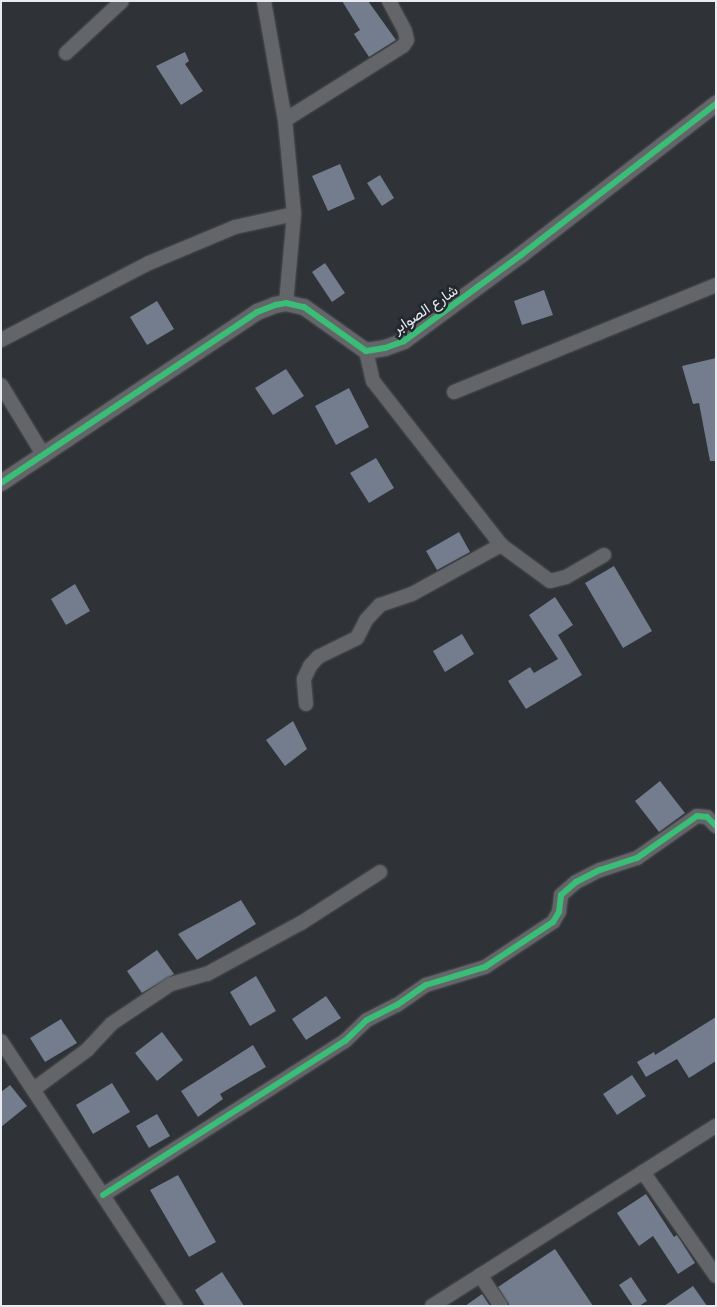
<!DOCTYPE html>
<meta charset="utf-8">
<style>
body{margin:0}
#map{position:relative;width:717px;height:1307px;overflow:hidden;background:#2f3236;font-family:"Archivo Narrow",Vazirmatn,sans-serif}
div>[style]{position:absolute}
.building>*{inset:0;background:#737d8d}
.roads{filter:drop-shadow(0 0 1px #4e5154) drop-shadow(0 0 1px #4e5154)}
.minor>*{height:14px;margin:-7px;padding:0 7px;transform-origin:7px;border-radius:7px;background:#636568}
.tertiary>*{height:16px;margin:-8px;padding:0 8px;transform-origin:8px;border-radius:8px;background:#636568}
.cycleway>*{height:6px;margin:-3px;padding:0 3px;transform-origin:3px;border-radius:3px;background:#3abd76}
span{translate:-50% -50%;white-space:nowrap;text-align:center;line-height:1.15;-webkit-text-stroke:5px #23282f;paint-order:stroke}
.street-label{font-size:15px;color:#e8ebf0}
.frame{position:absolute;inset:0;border:2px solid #e8ebf0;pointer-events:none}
</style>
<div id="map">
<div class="building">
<div style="clip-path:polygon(342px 1px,368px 1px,396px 40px,369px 57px,354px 34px,360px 30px)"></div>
<div style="clip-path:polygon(185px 52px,189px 61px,185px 64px,203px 91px,181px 105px,156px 66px)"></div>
<div style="clip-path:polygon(340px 164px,355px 199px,328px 211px,312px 176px)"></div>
<div style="clip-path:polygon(380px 175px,394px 198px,382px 206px,367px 183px)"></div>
<div style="clip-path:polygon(325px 263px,345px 293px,332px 302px,312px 272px)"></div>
<div style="clip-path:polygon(544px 290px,553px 315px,522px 325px,514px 301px)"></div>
<div style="clip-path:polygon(157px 301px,174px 329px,147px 345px,130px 317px)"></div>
<div style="clip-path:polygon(716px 358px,716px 461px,710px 461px,699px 403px,693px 404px,682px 366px)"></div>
<div style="clip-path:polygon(286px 369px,304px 396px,273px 415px,255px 388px)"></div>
<div style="clip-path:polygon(349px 388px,369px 427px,336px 445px,315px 406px)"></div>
<div style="clip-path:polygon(376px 458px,394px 488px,369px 503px,350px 473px)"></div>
<div style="clip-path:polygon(459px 532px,470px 552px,437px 570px,426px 551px)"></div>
<div style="clip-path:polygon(614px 566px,652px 631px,623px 648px,585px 583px)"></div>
<div style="clip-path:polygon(75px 584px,90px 611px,66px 625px,51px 599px)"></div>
<div style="clip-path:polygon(555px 597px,573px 625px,558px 635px,582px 675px,526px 709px,508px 681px,530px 667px,534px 673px,558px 659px,529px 615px)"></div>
<div style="clip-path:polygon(462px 634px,474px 654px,445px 672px,433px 651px)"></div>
<div style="clip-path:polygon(293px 721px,307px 749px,285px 766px,266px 740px)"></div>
<div style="clip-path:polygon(660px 781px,685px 813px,659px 832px,635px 801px)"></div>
<div style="clip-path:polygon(241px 900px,256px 924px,197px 960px,178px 934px)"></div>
<div style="clip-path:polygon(157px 950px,174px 974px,142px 993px,127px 971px)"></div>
<div style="clip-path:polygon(256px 976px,276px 1011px,250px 1026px,230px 992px)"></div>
<div style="clip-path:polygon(326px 996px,341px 1018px,306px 1040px,292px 1019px)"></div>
<div style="clip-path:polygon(716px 1017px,716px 1061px,689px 1078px,677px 1059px,646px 1077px,637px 1062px,654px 1052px,655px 1055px)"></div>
<div style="clip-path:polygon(61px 1019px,77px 1043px,45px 1062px,30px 1038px)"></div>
<div style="clip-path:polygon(162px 1032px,183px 1060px,157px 1081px,135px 1053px)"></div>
<div style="clip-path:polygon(253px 1045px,266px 1067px,220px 1094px,223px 1099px,198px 1117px,181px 1091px)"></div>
<div style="clip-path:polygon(632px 1075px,646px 1096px,617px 1115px,603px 1094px)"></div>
<div style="clip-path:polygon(112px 1083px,130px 1112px,93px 1134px,76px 1105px)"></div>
<div style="clip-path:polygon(10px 1085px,27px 1106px,1px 1127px,1px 1092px)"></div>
<div style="clip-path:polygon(157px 1114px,170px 1136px,149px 1148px,136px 1126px)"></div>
<div style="clip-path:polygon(178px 1175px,216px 1242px,189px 1257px,150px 1190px)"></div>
<div style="clip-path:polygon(646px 1194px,674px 1237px,677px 1235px,695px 1263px,678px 1274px,653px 1236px,639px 1246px,617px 1213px)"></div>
<div style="clip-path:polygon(555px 1249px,593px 1306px,510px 1306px,498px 1287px)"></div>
<div style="clip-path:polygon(222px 1272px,244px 1306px,205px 1306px,195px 1290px)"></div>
<div style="clip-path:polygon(631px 1277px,647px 1301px,639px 1306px,633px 1306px,619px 1285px)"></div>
<div style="clip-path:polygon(693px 1286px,707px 1306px,664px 1306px)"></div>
<div style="clip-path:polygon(482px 1294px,490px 1306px,465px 1306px)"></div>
</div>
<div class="roads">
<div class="minor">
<div style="left:264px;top:1px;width:121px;rotate:80deg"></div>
<div style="left:285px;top:120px;width:94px;rotate:84.5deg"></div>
<div style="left:294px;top:214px;width:89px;rotate:95.1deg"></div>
<div style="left:66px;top:53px;width:76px;rotate:-42.9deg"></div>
<div style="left:285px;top:120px;width:139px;rotate:-32.1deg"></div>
<div style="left:403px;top:46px;width:7px;rotate:-56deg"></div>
<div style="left:407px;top:40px;width:9px;rotate:-103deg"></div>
<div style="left:405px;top:31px;width:34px;rotate:-118deg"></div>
<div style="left:1px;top:340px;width:167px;rotate:-27.5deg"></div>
<div style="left:149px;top:263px;width:93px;rotate:-22.7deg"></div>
<div style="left:235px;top:227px;width:60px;rotate:-12.4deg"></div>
<div style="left:366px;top:351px;width:31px;rotate:77deg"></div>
<div style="left:373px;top:381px;width:208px;rotate:52deg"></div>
<div style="left:501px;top:545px;width:61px;rotate:36.3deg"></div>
<div style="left:550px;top:581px;width:16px;rotate:-14deg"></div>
<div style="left:566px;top:577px;width:44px;rotate:-30.1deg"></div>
<div style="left:1px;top:385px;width:83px;rotate:58.8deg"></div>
<div style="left:454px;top:392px;width:283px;rotate:-22.2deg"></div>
<div style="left:306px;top:704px;width:25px;rotate:-95deg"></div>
<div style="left:304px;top:679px;width:14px;rotate:-65deg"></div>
<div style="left:310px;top:666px;width:12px;rotate:-48deg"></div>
<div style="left:318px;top:657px;width:43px;rotate:-26deg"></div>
<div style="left:357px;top:638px;width:20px;rotate:-63deg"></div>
<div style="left:366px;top:620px;width:21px;rotate:-47deg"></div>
<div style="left:380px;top:605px;width:34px;rotate:-19deg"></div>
<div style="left:412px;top:594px;width:102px;rotate:-28.8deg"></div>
<div style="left:1px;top:1041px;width:318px;rotate:56.6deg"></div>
<div style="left:34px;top:1089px;width:66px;rotate:-36.3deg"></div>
<div style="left:87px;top:1050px;width:35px;rotate:-47deg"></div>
<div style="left:111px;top:1024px;width:72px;rotate:-33.7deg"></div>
<div style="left:171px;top:984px;width:37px;rotate:-16deg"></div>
<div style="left:207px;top:974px;width:107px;rotate:-28.5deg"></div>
<div style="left:301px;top:923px;width:94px;rotate:-32.8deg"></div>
<div style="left:643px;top:1172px;width:127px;rotate:54.9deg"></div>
<div style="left:103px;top:1195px;width:287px;rotate:-32.5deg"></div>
<div style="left:345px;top:1041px;width:30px;rotate:-44deg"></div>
<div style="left:367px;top:1020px;width:34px;rotate:-27deg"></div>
<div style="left:397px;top:1005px;width:35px;rotate:-35deg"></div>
<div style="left:426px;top:985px;width:62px;rotate:-17deg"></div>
<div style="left:485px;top:967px;width:82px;rotate:-33.5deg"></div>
<div style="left:553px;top:922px;width:12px;rotate:-59deg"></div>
<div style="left:559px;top:912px;width:17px;rotate:-83deg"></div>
<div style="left:561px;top:895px;width:20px;rotate:-41deg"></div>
<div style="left:576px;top:882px;width:27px;rotate:-27deg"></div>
<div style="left:600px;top:870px;width:39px;rotate:-18deg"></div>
<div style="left:637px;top:858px;width:73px;rotate:-35deg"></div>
<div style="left:697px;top:816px;width:10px;rotate:6deg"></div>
<div style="left:707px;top:817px;width:13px;rotate:45deg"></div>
<div style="left:480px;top:1275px;width:37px;rotate:56deg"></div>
<div style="left:432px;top:1306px;width:336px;rotate:-32.4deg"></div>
</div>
<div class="tertiary">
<div style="left:1px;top:483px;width:308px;rotate:-33.7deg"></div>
<div style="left:257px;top:312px;width:19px;rotate:-21deg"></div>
<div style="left:275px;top:305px;width:11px;rotate:-10deg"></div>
<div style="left:286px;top:303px;width:18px;rotate:13deg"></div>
<div style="left:304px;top:307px;width:76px;rotate:35.4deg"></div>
<div style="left:366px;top:351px;width:19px;rotate:-9deg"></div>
<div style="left:385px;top:348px;width:20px;rotate:-20deg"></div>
<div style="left:404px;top:341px;width:145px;rotate:-36.3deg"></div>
<div style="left:521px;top:255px;width:247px;rotate:-37.8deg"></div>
</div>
</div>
<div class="cycleway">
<div style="left:1px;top:483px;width:308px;rotate:-33.7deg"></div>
<div style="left:257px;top:312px;width:19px;rotate:-21deg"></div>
<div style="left:275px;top:305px;width:11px;rotate:-10deg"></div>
<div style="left:286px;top:303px;width:18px;rotate:13deg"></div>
<div style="left:304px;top:307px;width:76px;rotate:35.4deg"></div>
<div style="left:366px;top:351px;width:19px;rotate:-9deg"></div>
<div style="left:385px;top:348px;width:20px;rotate:-20deg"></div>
<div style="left:404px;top:341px;width:145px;rotate:-36.3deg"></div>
<div style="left:521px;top:255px;width:247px;rotate:-37.8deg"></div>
<div style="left:103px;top:1195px;width:287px;rotate:-32.5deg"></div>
<div style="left:345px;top:1041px;width:30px;rotate:-44deg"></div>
<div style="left:367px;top:1020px;width:34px;rotate:-27deg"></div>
<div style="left:397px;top:1005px;width:35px;rotate:-35deg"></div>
<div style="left:426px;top:985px;width:62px;rotate:-17deg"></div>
<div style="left:485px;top:967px;width:82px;rotate:-33.5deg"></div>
<div style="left:553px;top:922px;width:12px;rotate:-59deg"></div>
<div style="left:559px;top:912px;width:17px;rotate:-83deg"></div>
<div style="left:561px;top:895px;width:20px;rotate:-41deg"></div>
<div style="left:576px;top:882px;width:27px;rotate:-27deg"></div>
<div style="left:600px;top:870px;width:39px;rotate:-18deg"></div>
<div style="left:637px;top:858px;width:73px;rotate:-35deg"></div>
<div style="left:697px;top:816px;width:10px;rotate:6deg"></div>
<div style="left:707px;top:817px;width:13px;rotate:45deg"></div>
</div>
<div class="street-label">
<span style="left:425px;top:309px;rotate:-34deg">شارع الصوابر</span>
</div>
<div class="frame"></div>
</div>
